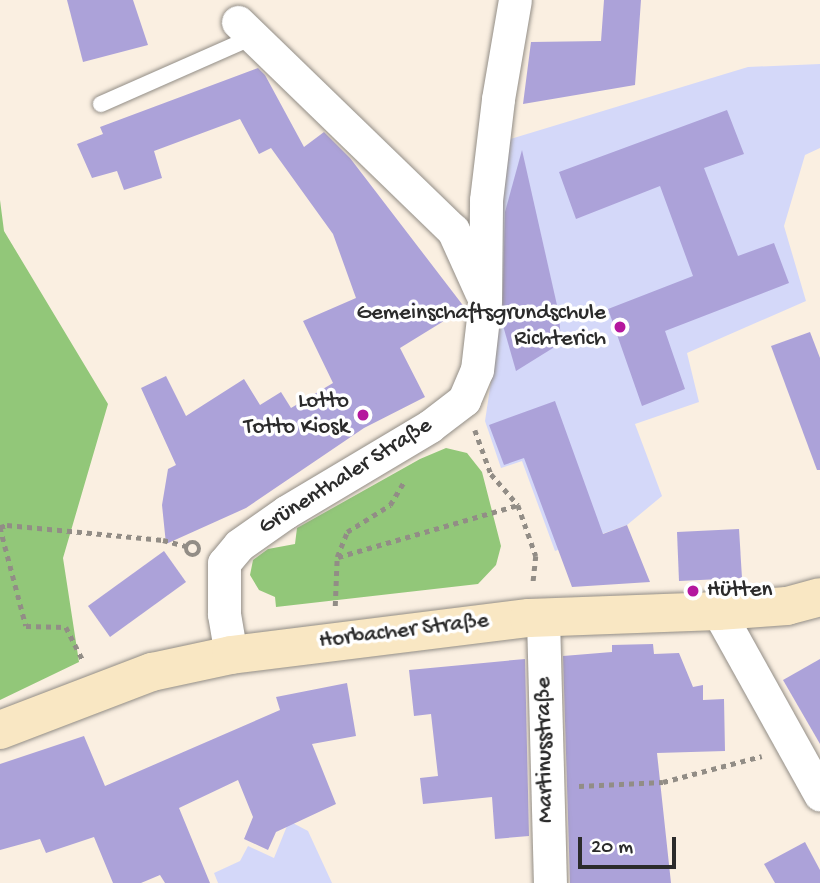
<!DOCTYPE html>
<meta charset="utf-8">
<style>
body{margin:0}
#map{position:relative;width:820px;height:883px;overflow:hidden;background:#faefe1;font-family:"Gochi Hand",sans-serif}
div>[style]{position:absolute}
.built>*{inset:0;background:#d4d8f9}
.green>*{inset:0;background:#92c779}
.building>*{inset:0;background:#aca2d9}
.path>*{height:4.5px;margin-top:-2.25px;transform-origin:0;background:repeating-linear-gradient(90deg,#928d86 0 5px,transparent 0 10px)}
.path>.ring{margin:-2.25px;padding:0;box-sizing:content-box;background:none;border:4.5px solid #928d86;border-radius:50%}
.roads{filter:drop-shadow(0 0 2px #928d86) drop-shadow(0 0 2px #928d86)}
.lane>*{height:16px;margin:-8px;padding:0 8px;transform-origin:8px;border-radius:8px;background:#fff}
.street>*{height:33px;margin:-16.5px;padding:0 16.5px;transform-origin:16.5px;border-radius:16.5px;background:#fff}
.secondary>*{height:38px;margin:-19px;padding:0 19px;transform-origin:19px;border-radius:19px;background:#f9e7c3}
.dots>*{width:19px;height:19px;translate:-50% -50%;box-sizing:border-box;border:4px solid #fff;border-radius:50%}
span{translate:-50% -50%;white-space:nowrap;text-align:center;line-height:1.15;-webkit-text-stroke:7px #fff;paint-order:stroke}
.poi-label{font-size:23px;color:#2b2b2b}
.right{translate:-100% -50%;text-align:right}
.left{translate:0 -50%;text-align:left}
.street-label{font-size:23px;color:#2b2b2b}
.scale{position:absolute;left:578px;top:837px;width:98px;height:32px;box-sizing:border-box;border:4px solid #2b2b2b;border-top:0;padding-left:9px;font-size:21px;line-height:24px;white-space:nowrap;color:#2b2b2b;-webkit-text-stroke:5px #fff;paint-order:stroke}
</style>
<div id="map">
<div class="built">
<div style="clip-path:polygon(820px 64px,820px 148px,805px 155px,784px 226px,806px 301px,687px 353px,699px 402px,635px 424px,662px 496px,627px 525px,555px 551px,522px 461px,501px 468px,485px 421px,495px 355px,494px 260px,507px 140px,748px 67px)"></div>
<div style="clip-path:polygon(289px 821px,308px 831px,332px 883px,218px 883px,214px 873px,240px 861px,248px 846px,274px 858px)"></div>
</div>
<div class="green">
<div style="clip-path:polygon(0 200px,4px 231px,108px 404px,63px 558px,79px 662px,0 700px)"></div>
<div style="clip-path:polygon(446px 448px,467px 453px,482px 472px,501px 546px,496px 565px,478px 584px,276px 607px,275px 597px,259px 590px,250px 575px,253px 560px,268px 549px,295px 544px,297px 528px,420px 459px)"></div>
</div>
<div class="building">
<div style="clip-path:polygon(67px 0,133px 0,148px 45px,83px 62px)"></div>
<div style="clip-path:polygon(604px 0,641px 0,635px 85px,523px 104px,531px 42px,601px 41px)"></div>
<div style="clip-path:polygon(258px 68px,265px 75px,304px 147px,324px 132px,350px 158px,465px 308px,400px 348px,425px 397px,364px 428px,246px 508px,166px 544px,162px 505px,168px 469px,176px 465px,141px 388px,166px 376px,186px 416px,244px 379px,260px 405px,281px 392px,291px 408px,333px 383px,303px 321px,356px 298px,333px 234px,271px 148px,259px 154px,240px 119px,154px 151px,162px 178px,124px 190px,117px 171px,92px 178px,77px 144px,103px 134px,100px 127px)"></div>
<div style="clip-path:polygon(727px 110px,744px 154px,704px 168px,738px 256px,774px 243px,789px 283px,665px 331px,685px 389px,642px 406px,608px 309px,693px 276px,660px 186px,576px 219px,559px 172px)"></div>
<div style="clip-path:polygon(522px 150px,559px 314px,561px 343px,516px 371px,502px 322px,505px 212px)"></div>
<div style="clip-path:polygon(810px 332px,820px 358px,820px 470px,817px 470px,771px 346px)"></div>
<div style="clip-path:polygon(555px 401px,603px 534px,627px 525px,650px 582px,572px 587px,524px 458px,504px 465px,489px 425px)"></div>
<div style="clip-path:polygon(739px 529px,742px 578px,679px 581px,677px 532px)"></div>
<div style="clip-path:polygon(164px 551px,186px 582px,110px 637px,88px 606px)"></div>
<div style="clip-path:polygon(653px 644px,654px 654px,679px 653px,693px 687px,703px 685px,703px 700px,724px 699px,725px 751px,657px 753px,671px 883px,570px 883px,563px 656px,612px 652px,612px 645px)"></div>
<div style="clip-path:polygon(525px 659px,529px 836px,495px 839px,492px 797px,423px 804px,420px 778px,438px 776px,431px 714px,414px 716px,409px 670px)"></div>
<div style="clip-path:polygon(820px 659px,820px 744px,783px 680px)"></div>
<div style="clip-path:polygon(347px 683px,356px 736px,312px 744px,336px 804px,276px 832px,268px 850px,244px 839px,253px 817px,238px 780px,179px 808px,210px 883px,165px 883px,160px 875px,141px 883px,113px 883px,94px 837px,46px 853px,40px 839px,0 850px,0 764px,84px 736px,105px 786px,280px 710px,276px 697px)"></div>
<div style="clip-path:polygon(805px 842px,820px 870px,820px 883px,775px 883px,764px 864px)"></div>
</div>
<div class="path">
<div style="left:475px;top:430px;width:47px;rotate:70deg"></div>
<div style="left:491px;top:474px;width:41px;rotate:48.9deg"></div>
<div style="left:518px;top:505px;width:54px;rotate:70.6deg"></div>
<div style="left:536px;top:556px;width:28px;rotate:96deg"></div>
<div style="left:0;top:527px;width:102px;rotate:75.3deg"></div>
<div style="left:26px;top:626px;width:40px;rotate:1.4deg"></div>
<div style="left:66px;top:627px;width:39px;rotate:63deg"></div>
<div style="left:0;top:527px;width:7px;rotate:-16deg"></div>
<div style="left:7px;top:525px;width:157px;rotate:5.5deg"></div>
<div style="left:163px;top:540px;width:24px;rotate:15deg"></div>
<div class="ring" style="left:186px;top:542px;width:9.5px;height:9.5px"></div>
<div style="left:338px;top:557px;width:187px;rotate:-16.1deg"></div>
<div style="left:335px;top:606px;width:49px;rotate:-87.7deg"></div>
<div style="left:337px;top:557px;width:27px;rotate:-68deg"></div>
<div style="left:347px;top:532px;width:51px;rotate:-32.1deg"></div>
<div style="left:390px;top:505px;width:26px;rotate:-59deg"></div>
<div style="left:579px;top:786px;width:84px;rotate:-2.7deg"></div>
<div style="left:663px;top:782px;width:102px;rotate:-14.7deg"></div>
</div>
<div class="roads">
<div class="lane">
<div style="left:101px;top:104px;width:166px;rotate:-23.8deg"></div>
</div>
<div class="street">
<div style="left:238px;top:22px;width:299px;rotate:44.1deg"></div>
<div style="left:453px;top:230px;width:68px;rotate:65.7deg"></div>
<div style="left:718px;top:611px;width:210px;rotate:60.9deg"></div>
<div style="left:543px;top:618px;width:265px;rotate:88.5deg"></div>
<div style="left:231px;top:655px;width:42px;rotate:-99.7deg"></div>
<div style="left:224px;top:614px;width:51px;rotate:-90deg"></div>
<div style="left:224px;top:563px;width:23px;rotate:-50deg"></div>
<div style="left:239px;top:545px;width:57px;rotate:-35.1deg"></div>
<div style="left:286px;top:512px;width:168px;rotate:-30.8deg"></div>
<div style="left:430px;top:426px;width:43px;rotate:-37.4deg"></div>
<div style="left:464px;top:400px;width:33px;rotate:-67deg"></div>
<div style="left:477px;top:370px;width:69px;rotate:-83.4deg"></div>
<div style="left:485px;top:301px;width:101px;rotate:-89.4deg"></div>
<div style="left:486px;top:200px;width:102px;rotate:-83.2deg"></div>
<div style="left:498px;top:99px;width:100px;rotate:-80.3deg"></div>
</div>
<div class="secondary">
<div style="left:0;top:730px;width:163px;rotate:-20.9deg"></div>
<div style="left:152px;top:672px;width:81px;rotate:-12.1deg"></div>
<div style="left:231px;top:655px;width:300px;rotate:-7.1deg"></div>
<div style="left:529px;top:618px;width:189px;rotate:-2.1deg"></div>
<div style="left:718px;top:611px;width:69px;rotate:-4.1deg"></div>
<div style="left:787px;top:606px;width:34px;rotate:-15deg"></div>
</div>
</div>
<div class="dots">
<div style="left:620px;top:327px;background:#b5179e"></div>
<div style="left:363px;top:415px;background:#b5179e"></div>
<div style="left:693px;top:591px;background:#b5179e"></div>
</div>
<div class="poi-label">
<span class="right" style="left:606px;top:327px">Gemeinschaftsgrundschule<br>Richterich</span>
<span class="right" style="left:349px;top:415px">Lotto<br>Totto Kiosk</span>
<span class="left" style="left:707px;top:591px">Hütten</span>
</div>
<div class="street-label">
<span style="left:346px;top:477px;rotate:-32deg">Grünenthaler Straße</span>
<span style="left:404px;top:632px;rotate:-7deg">Horbacher Straße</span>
<span style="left:546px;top:750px;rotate:-91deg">Martinusstraße</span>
</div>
<div class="scale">20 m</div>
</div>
